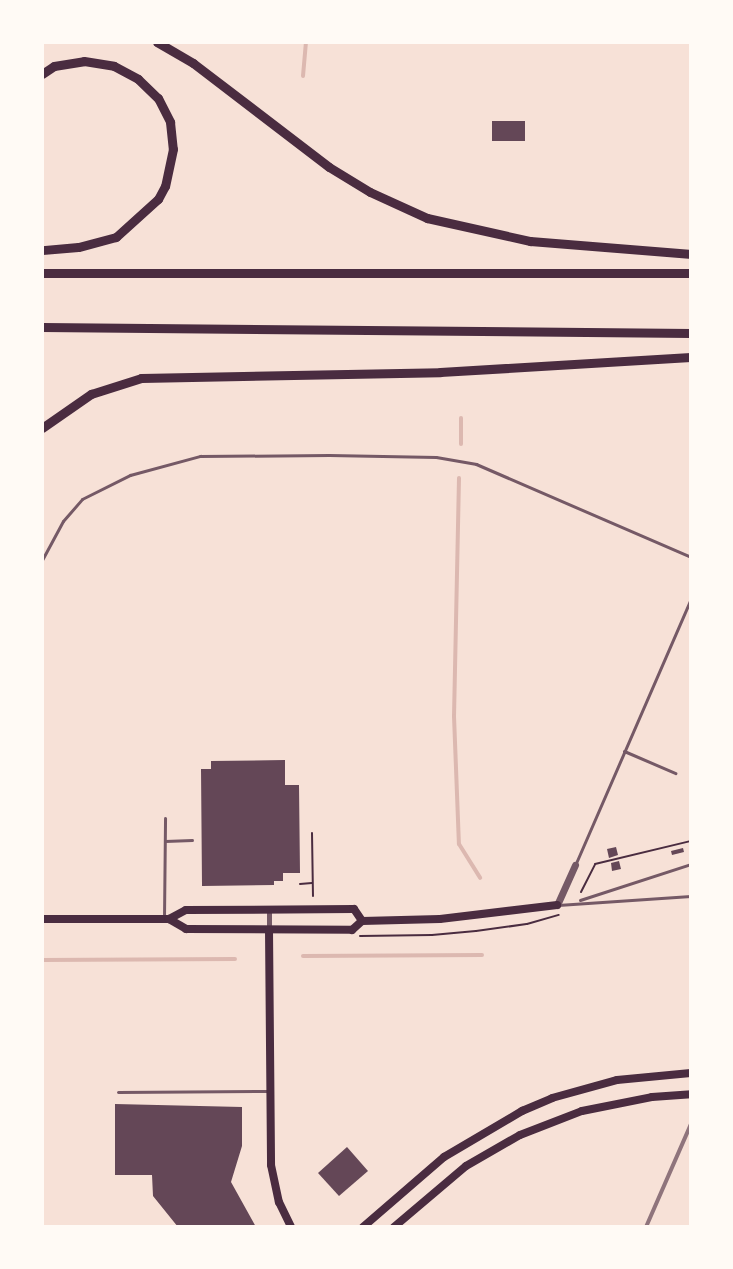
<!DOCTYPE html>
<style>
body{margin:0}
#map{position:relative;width:733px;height:1269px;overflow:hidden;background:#f7e1d7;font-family:"Playfair Display",serif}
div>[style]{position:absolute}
.stream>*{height:4px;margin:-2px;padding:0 2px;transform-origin:2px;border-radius:2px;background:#dcb8b0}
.building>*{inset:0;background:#644757}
.path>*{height:2px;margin:-1px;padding:0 1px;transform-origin:1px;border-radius:1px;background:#4a2c40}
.service>*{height:3px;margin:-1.5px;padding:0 1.5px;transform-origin:1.5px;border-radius:1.5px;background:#755966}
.minor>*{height:5px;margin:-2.5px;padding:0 2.5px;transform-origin:2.5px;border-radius:2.5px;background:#755966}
.tertiary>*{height:7px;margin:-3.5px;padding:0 3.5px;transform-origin:3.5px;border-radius:3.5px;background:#755966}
.secondary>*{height:8px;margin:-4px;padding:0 4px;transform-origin:4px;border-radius:4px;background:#4a2c40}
.motorway>*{height:9px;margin:-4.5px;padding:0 4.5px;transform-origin:4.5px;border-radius:4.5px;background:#4a2c40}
.rail>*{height:4px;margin:-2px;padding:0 2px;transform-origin:2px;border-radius:2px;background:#8f747c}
span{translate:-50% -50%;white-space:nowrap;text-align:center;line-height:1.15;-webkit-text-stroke:6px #fffaf5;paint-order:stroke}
.frame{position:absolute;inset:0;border:44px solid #fffaf5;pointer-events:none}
</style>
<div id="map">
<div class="stream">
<div style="left:303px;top:76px;width:34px;rotate:-85deg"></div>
<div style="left:461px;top:418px;width:26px;rotate:90deg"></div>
<div style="left:459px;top:478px;width:238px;rotate:91.2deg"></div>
<div style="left:454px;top:716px;width:128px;rotate:87.8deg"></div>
<div style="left:459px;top:844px;width:40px;rotate:58deg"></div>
<div style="left:303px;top:956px;width:179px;rotate:-0.3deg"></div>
<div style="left:42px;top:960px;width:193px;rotate:-0.3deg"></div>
</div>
<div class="building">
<div style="clip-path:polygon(492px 121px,525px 121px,525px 141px,492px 141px)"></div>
<div style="clip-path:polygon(285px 760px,285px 785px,299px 785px,300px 873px,283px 873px,283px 881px,274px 881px,274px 885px,202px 886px,201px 769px,211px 769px,211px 761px)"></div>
<div style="clip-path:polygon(616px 847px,618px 855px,609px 858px,607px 849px)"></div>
<div style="clip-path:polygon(683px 848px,684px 852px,672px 855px,671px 851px)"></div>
<div style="clip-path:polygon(619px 861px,621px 869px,612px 871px,611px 863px)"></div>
<div style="clip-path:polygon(115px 1104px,242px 1107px,242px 1146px,231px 1182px,256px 1227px,178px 1227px,153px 1196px,152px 1175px,115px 1175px)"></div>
<div style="clip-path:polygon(347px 1147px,368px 1171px,339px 1196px,318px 1173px)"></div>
</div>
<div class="path">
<div style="left:312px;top:833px;width:63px;rotate:89.1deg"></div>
<div style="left:300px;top:884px;width:12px;rotate:-5deg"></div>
<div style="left:581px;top:892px;width:31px;rotate:-63deg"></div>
<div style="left:595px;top:864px;width:99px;rotate:-13.5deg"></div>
<div style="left:360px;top:936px;width:72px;rotate:-0.8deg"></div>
<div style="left:432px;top:935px;width:44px;rotate:-5.2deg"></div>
<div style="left:476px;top:931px;width:51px;rotate:-7.8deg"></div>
<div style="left:527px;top:924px;width:33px;rotate:-16deg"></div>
</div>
<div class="service">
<div style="left:42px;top:560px;width:44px;rotate:-61.7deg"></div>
<div style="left:63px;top:521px;width:29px;rotate:-49deg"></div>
<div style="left:82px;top:499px;width:54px;rotate:-26.6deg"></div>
<div style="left:130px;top:475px;width:73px;rotate:-15.2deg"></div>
<div style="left:200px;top:456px;width:129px;rotate:-0.4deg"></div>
<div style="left:329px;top:455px;width:107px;rotate:1.1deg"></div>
<div style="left:436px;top:457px;width:41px;rotate:9.9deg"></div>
<div style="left:476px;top:464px;width:234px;rotate:23.4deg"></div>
<div style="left:624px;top:751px;width:56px;rotate:23.3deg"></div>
<div style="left:165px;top:841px;width:27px;rotate:-2deg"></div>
<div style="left:576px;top:863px;width:289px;rotate:-66.5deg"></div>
<div style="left:580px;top:900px;width:117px;rotate:-18deg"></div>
<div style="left:558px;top:905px;width:133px;rotate:-3.9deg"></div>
<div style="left:164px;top:918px;width:100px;rotate:-89.4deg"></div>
<div style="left:118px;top:1092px;width:152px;rotate:-0.4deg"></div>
</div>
<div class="minor">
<div style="left:269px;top:909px;width:21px;rotate:90deg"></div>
</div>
<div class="tertiary">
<div style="left:557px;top:905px;width:44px;rotate:-65.8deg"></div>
</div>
<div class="secondary">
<div style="left:42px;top:919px;width:127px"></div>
<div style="left:169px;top:919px;width:19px;rotate:-28deg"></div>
<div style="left:186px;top:910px;width:168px;rotate:-0.3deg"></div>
<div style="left:354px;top:909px;width:14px;rotate:56deg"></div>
<div style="left:169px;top:919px;width:20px;rotate:30deg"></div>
<div style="left:186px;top:929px;width:166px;rotate:0.3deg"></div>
<div style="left:352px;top:930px;width:13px;rotate:-42deg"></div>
<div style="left:362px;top:921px;width:78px;rotate:-1.5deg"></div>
<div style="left:440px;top:919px;width:118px;rotate:-6.8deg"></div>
<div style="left:269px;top:930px;width:235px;rotate:89.5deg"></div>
<div style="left:271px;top:1165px;width:38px;rotate:78deg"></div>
<div style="left:279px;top:1202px;width:28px;rotate:64deg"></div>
<div style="left:363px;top:1227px;width:107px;rotate:-40.8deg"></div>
<div style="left:444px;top:1157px;width:91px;rotate:-30.5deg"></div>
<div style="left:522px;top:1111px;width:33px;rotate:-23deg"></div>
<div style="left:552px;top:1098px;width:67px;rotate:-15.5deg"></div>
<div style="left:617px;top:1080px;width:74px;rotate:-5.4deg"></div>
<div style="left:394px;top:1227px;width:94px;rotate:-40.3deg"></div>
<div style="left:466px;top:1166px;width:62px;rotate:-29.9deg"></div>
<div style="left:520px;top:1135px;width:66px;rotate:-21.2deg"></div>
<div style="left:582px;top:1111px;width:71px;rotate:-11.3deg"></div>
<div style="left:652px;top:1097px;width:39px;rotate:-4deg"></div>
</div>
<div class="motorway">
<div style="left:157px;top:42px;width:42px;rotate:30.3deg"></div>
<div style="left:193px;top:63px;width:171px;rotate:37.4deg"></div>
<div style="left:329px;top:167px;width:48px;rotate:31.4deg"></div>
<div style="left:370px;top:192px;width:63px;rotate:24.5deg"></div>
<div style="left:427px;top:218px;width:106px;rotate:12.6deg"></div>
<div style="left:530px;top:241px;width:162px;rotate:4.6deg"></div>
<div style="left:42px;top:74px;width:14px;rotate:-34deg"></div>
<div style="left:54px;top:66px;width:30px;rotate:-9deg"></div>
<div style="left:84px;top:61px;width:30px;rotate:9deg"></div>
<div style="left:114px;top:66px;width:27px;rotate:28deg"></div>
<div style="left:138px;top:79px;width:28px;rotate:44deg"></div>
<div style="left:158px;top:98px;width:27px;rotate:63deg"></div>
<div style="left:170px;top:122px;width:27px;rotate:84deg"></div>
<div style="left:173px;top:149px;width:38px;rotate:102deg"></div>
<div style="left:165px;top:186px;width:15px;rotate:118deg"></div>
<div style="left:158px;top:199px;width:57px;rotate:137.9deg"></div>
<div style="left:116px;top:237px;width:39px;rotate:165deg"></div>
<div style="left:78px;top:247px;width:36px;rotate:175deg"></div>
<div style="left:42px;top:273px;width:649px"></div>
<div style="left:42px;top:327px;width:649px;rotate:0.53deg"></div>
<div style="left:42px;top:428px;width:60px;rotate:-34.8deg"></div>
<div style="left:91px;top:394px;width:52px;rotate:-17.7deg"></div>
<div style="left:141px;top:378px;width:299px;rotate:-1.1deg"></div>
<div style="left:440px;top:372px;width:251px;rotate:-3.4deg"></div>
</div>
<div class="rail">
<div style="left:646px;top:1227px;width:112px;rotate:-66.4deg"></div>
</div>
<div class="frame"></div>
</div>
